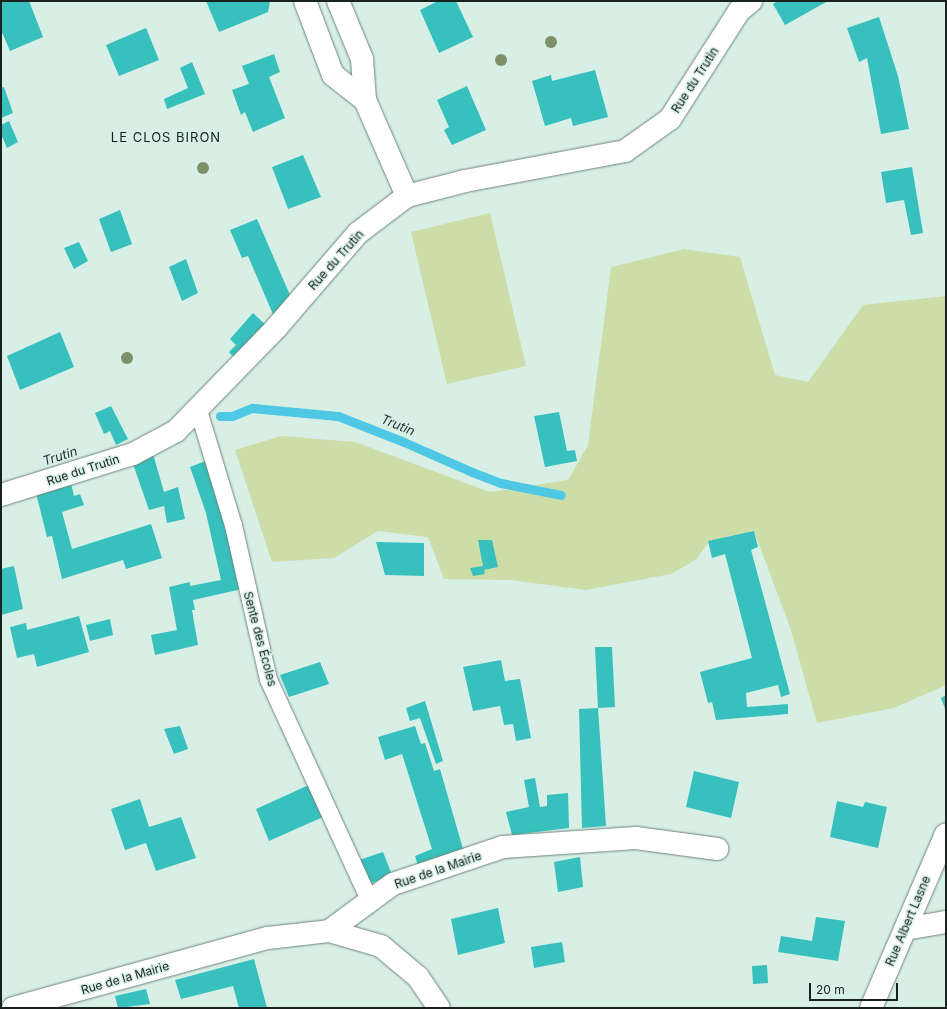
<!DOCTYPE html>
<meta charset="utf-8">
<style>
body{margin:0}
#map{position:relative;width:947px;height:1009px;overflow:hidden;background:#d8efe6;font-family:Inter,sans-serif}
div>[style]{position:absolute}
.green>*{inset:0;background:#ccdda8}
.stream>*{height:9px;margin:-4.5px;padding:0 4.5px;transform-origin:4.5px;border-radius:4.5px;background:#4ec8e5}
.building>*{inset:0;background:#37c0be}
.roads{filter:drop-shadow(0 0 1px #6e847b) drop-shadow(0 0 1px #6e847b)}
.service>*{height:17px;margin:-8.5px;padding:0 8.5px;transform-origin:8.5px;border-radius:8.5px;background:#fff}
.minor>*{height:22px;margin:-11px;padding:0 11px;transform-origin:11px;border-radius:11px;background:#fff}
.tertiary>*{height:22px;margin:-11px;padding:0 11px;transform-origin:11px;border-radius:11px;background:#fff}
.trees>*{width:12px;height:12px;margin:-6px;border-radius:50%;background:#7e9068}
span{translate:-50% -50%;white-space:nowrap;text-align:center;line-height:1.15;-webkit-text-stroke:3px #d8efe6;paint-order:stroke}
.street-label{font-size:12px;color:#19221e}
.neighbourhood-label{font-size:13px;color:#19221e;letter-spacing:1px}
.water-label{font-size:13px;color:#1b3035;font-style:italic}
.frame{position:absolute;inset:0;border:2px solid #19221e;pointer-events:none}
.scale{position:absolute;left:809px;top:983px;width:89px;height:18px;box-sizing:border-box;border:2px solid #19221e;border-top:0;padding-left:5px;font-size:12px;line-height:14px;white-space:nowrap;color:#19221e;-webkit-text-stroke:3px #d8efe6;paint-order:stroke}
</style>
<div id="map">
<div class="green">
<div style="clip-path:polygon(490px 213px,526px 366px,447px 384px,411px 232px)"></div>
<div style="clip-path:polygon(684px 249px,740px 257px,775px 375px,808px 382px,863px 305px,946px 296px,946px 685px,894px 708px,817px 723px,790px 627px,754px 531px,709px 541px,697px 559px,671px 574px,586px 590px,510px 580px,444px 579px,428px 537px,378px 531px,334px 558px,272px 562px,235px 450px,281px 436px,355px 442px,490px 492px,568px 480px,588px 445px,611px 267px)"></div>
</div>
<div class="stream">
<div style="left:220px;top:416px;width:12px"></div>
<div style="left:232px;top:416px;width:22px;rotate:-22deg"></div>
<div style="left:252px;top:408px;width:86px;rotate:5.3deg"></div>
<div style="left:338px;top:416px;width:71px;rotate:21.5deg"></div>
<div style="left:404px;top:442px;width:74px;rotate:23.8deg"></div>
<div style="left:472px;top:472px;width:31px;rotate:21deg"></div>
<div style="left:501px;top:483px;width:61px;rotate:11.3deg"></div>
</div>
<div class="building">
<div style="clip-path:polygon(1px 1px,29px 1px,43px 37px,10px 51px,1px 30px)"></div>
<div style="clip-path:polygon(206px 1px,270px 1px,268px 12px,219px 32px)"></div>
<div style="clip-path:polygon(438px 1px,456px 1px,473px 37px,439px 53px,420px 10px)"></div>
<div style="clip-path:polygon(777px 1px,828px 1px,785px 25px,773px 4px)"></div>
<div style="clip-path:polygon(879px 17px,898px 76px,909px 129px,881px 134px,867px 58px,859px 62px,847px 28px)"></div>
<div style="clip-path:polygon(146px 28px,159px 60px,119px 76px,106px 45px)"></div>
<div style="clip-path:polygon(274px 54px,280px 72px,269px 77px,285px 118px,253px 132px,245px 112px,241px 115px,232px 90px,249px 84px,242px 66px)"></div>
<div style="clip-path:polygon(192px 62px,205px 94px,167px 109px,164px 99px,188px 88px,180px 68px)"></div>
<div style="clip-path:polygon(595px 70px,608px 117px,573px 126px,571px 118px,545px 126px,532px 81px,551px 75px,552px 81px)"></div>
<div style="clip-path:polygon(467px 86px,486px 130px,452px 145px,444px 130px,449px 127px,437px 100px)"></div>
<div style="clip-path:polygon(4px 87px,13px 113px,1px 118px,1px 88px)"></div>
<div style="clip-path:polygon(9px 121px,18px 142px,7px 148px,1px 134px,1px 125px)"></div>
<div style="clip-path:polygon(303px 155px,321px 197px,288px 209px,272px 167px)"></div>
<div style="clip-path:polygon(912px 167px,923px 233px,911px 235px,904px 200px,886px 203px,881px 172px)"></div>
<div style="clip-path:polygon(120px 210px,132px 244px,111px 252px,99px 219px)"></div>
<div style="clip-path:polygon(257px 219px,293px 302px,275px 319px,248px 256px,242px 258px,230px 230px)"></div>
<div style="clip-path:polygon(79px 242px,88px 261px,74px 269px,64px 248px)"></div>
<div style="clip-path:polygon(186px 259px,198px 293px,182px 301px,169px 267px)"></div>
<div style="clip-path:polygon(253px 313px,269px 328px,237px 361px,229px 352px,236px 345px,230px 339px)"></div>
<div style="clip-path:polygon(60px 332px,74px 367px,20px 390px,7px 356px)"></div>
<div style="clip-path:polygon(111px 406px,128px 439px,116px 445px,110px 431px,104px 434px,95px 413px)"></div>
<div style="clip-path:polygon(559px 412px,567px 451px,575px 450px,577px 461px,545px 467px,534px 416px)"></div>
<div style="clip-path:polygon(153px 454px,164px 492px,178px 487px,185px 519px,167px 523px,164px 506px,149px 510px,133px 464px)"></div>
<div style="clip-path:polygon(208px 460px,242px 589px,193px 600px,195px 610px,192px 610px,198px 645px,155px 655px,151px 635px,177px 630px,169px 587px,190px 582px,190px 586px,221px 580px,206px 513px,190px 467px)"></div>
<div style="clip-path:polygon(71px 483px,74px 496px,80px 494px,84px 505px,62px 512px,72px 549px,151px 524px,162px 558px,126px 569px,123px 560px,62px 579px,52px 536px,47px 537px,36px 493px)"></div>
<div style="clip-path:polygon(754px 531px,758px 547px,751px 550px,790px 694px,781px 697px,778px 685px,746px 693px,747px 707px,788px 704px,788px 714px,716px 720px,712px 702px,708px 703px,700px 672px,752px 658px,725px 554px,712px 558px,708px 541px)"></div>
<div style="clip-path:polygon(478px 540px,492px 540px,498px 567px,484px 570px,485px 574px,473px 576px,470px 568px,483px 566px)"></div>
<div style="clip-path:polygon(376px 542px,424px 543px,424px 576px,385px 575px)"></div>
<div style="clip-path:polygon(14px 566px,23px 609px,1px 615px,1px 569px)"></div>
<div style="clip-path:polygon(79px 616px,89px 652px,37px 667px,34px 654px,17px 658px,10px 627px,26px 623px,27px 630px)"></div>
<div style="clip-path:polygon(110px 619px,113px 635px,90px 641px,86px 625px)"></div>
<div style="clip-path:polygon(595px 647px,612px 647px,615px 707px,598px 708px)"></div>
<div style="clip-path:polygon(501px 660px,505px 681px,520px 679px,531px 738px,516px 741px,513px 724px,504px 725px,500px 706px,473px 711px,463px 667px)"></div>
<div style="clip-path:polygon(320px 662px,329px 684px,289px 697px,280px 675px)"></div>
<div style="clip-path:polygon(946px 695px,946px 711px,941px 698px)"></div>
<div style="clip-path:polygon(425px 701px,443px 761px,436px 764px,420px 718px,410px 721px,406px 708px)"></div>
<div style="clip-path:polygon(598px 708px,606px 826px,582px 828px,579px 709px)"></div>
<div style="clip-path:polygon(180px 726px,188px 749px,174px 754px,164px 729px)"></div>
<div style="clip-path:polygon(415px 726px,421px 744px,425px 743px,434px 771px,440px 769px,463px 849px,418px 866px,415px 856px,432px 849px,402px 754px,385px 760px,378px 737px)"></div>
<div style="clip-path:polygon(694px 771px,739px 782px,731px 818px,686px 807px)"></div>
<div style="clip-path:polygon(535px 778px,540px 807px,547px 806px,547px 795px,568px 793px,569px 828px,512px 835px,506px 812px,529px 807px,524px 780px)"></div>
<div style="clip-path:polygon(311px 784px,323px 817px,269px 841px,256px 809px)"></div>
<div style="clip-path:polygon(140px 799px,149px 827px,181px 817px,196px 858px,156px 871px,146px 843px,125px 850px,111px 809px)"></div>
<div style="clip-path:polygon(837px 801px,863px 807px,865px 802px,887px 807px,878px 848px,830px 837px)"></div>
<div style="clip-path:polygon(383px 852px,392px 875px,365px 886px,356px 861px)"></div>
<div style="clip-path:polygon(580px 857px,583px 887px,558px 892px,554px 862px)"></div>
<div style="clip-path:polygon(498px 908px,505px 943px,458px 955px,451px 919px)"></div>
<div style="clip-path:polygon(816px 917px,845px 921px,838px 961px,778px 952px,781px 936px,812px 941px)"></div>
<div style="clip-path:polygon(562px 942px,565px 962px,534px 968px,531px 947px)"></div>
<div style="clip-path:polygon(254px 959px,267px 1008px,239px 1008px,233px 986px,181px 999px,175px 980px)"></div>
<div style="clip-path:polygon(767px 965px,768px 983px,753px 984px,752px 966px)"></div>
<div style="clip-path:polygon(146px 989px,150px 1004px,118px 1008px,115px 996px)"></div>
</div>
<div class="roads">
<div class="service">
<div style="left:198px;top:410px;width:120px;rotate:73.1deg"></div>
<div style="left:233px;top:525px;width:158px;rotate:77.2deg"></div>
<div style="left:268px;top:679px;width:245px;rotate:65.4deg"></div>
</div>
<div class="minor">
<div style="left:305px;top:1px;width:79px;rotate:69.3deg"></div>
<div style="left:333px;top:75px;width:41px;rotate:38deg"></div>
<div style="left:338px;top:1px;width:63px;rotate:67.5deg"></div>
<div style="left:362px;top:59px;width:41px;rotate:85.8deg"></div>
<div style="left:365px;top:100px;width:105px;rotate:66.4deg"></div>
<div style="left:1px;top:495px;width:138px;rotate:-17.3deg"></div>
<div style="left:133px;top:454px;width:49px;rotate:-28.1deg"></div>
<div style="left:176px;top:431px;width:144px;rotate:-45.8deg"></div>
<div style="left:276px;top:328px;width:125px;rotate:-49.2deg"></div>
<div style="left:358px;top:233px;width:61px;rotate:-37.1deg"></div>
<div style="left:407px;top:196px;width:60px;rotate:-14.5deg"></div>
<div style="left:465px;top:181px;width:163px;rotate:-10.6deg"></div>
<div style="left:625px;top:151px;width:55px;rotate:-35.4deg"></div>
<div style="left:670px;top:119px;width:128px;rotate:-57.4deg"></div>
<div style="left:739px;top:11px;width:16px;rotate:-40deg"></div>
<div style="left:905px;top:929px;width:42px;rotate:-9.7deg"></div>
<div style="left:329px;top:931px;width:79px;rotate:-36.3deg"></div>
<div style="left:393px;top:884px;width:116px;rotate:-18.6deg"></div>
<div style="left:503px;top:847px;width:133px;rotate:-3.9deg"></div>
<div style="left:636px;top:838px;width:82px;rotate:7.7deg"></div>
</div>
<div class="tertiary">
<div style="left:13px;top:1008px;width:264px;rotate:-15.4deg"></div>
<div style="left:268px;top:938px;width:61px;rotate:-6.5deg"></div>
<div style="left:329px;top:931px;width:54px;rotate:16.1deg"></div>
<div style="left:381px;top:946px;width:48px;rotate:40deg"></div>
<div style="left:418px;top:977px;width:37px;rotate:56deg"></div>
<div style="left:871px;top:1008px;width:189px;rotate:-66.7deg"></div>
</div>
</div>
<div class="trees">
<div style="left:551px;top:42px"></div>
<div style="left:501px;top:60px"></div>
<div style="left:203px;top:168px"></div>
<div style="left:127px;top:358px"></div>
</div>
<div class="street-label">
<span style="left:695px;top:80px;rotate:-57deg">Rue du Trutin</span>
<span style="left:336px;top:260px;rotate:-48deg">Rue du Trutin</span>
<span style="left:83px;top:470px;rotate:-18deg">Rue du Trutin</span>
<span style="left:260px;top:639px;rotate:75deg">Sente des Écoles</span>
<span style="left:438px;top:870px;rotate:-19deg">Rue de la Mairie</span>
<span style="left:908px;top:921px;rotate:-67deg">Rue Albert Lasne</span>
<span style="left:125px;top:978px;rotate:-16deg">Rue de la Mairie</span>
</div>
<div class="neighbourhood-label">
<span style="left:166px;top:137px">LE CLOS BIRON</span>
</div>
<div class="water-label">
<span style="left:398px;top:425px;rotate:22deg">Trutin</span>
<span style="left:60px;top:456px;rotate:-18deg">Trutin</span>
</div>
<div class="frame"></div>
<div class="scale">20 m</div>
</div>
